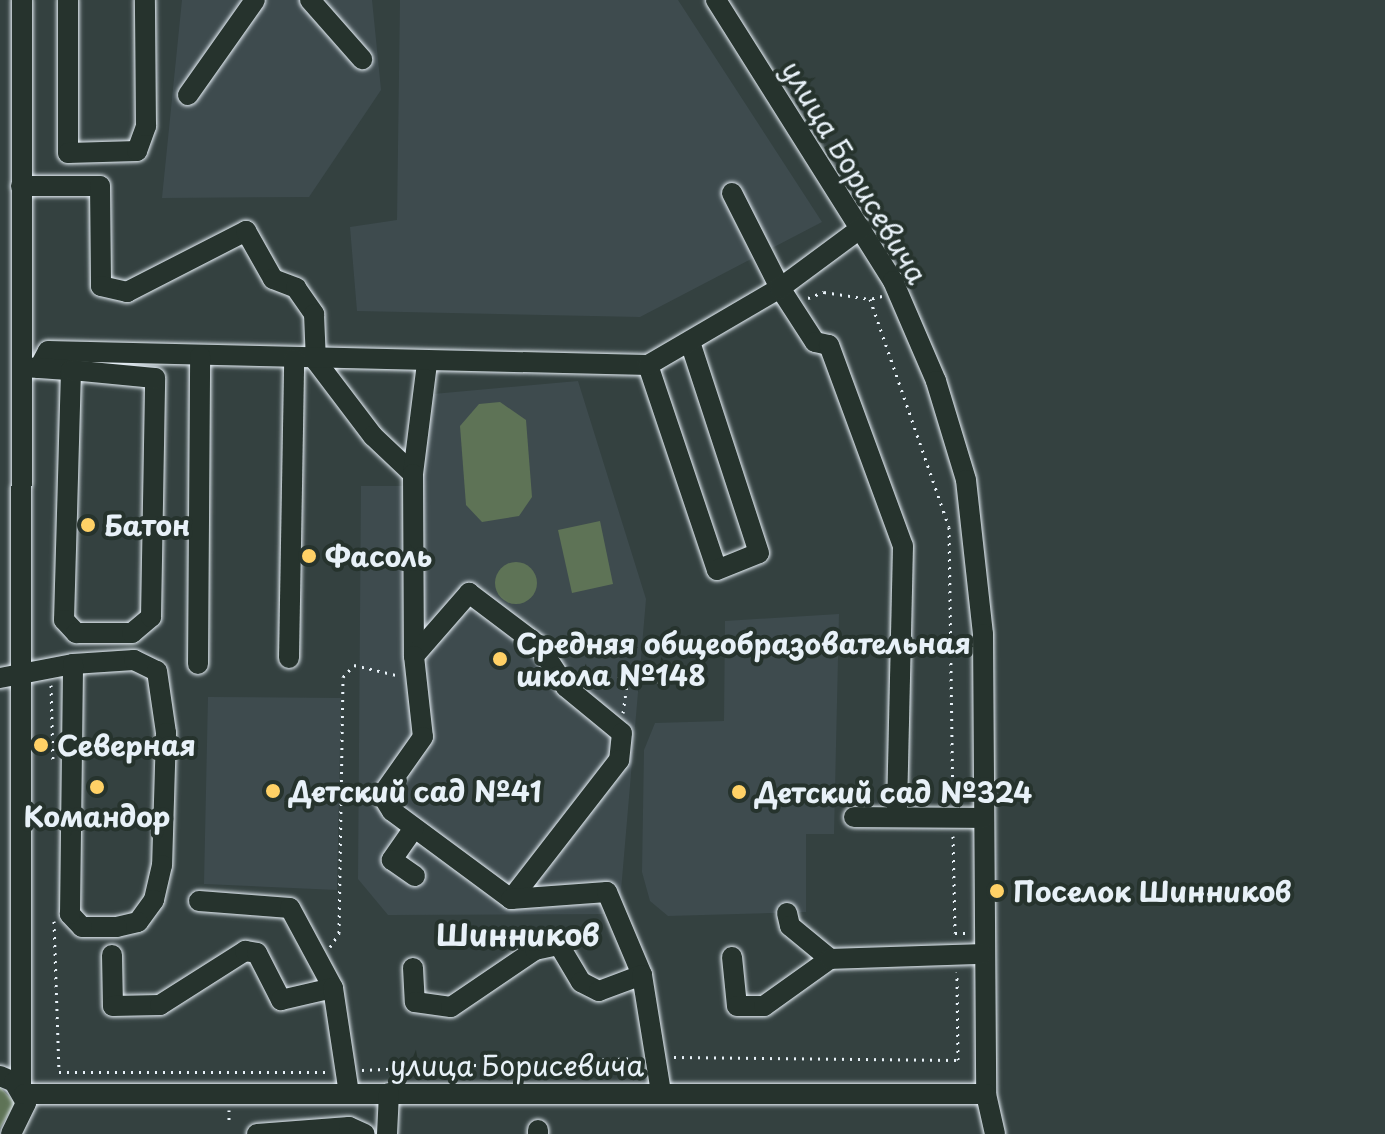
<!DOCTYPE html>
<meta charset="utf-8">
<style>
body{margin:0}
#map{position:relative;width:1385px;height:1134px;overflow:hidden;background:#344140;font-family:"Playpen Sans",sans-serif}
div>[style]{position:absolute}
.built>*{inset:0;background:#3e4b4e}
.green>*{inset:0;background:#5e7356}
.round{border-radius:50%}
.path>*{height:3px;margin-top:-1.5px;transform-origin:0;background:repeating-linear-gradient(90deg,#e8f1f8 0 2px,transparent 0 8px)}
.roads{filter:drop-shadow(0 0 2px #e8f1f8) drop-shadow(0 0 2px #e8f1f8)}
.minor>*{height:20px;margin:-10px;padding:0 10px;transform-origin:10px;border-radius:10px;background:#26332d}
.dots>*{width:22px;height:22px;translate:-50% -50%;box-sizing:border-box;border:4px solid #26332d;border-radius:50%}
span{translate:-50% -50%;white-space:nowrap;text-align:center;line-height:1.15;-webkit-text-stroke:8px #26332d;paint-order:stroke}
.street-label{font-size:28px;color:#e8f1f8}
.poi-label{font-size:28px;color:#e8f1f8;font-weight:700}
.left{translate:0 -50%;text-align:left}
.neighbourhood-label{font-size:30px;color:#e8f1f8;font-weight:700}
</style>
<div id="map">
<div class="built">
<div style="clip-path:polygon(182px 0,372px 0,381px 90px,309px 197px,162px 198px)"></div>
<div style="clip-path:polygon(400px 0,678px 0,822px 222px,640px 317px,357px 311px,350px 227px,397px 220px)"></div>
<div style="clip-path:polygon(578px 381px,646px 599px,619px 914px,388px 915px,358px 879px,361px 486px,418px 486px,433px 394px)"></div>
<div style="clip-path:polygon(839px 614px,834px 834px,806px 834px,806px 912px,668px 916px,650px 901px,642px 872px,644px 750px,655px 723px,724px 721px,725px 621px)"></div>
<div style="clip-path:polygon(208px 697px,341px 698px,337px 890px,204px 884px)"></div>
</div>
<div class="green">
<div style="clip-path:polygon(500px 402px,526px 420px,532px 497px,519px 516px,482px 522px,466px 505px,460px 426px,479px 404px)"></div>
<div style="clip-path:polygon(600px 521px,613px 584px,572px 593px,558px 530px)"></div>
<div class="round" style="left:495px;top:562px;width:42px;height:42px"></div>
<div style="clip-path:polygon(0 1087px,15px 1103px,0 1128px)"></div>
</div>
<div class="path">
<div style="left:882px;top:296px;width:12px;rotate:166deg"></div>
<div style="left:870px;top:299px;width:241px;rotate:70.9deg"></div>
<div style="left:949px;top:527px;width:273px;rotate:89.2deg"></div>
<div style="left:808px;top:298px;width:17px;rotate:-21deg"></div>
<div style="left:824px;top:292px;width:47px;rotate:8.7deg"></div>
<div style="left:577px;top:674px;width:92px;rotate:5.6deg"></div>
<div style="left:51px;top:685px;width:76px;rotate:88.5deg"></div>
<div style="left:623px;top:713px;width:36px;rotate:-82deg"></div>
<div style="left:43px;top:812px;width:12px"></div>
<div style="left:953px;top:836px;width:97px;rotate:88.8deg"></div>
<div style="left:955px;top:933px;width:12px"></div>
<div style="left:54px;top:921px;width:151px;rotate:88.1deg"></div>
<div style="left:59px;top:1072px;width:272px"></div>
<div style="left:330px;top:947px;width:17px;rotate:-57deg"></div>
<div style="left:339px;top:933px;width:256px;rotate:-89.1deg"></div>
<div style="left:343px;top:677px;width:16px;rotate:-47deg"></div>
<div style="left:354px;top:665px;width:47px;rotate:13.4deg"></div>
<div style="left:674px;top:1057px;width:284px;rotate:0.6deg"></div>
<div style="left:958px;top:1060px;width:88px;rotate:-90.7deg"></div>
<div style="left:362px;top:1070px;width:276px;rotate:-2.5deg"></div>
<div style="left:229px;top:1110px;width:10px;rotate:90deg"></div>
</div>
<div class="roads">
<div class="minor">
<div style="left:68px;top:0;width:153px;rotate:90deg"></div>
<div style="left:68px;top:153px;width:69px;rotate:-1.7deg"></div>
<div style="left:137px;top:151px;width:27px;rotate:-70deg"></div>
<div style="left:146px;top:126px;width:126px;rotate:-90.5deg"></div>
<div style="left:310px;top:0;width:79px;rotate:48.6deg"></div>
<div style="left:716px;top:0;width:332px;rotate:57.8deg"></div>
<div style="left:893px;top:281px;width:109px;rotate:66.7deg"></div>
<div style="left:936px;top:381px;width:103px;rotate:73.1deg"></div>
<div style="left:966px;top:480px;width:155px;rotate:83.7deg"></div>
<div style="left:983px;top:634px;width:460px;rotate:89.6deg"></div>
<div style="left:986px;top:1094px;width:41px;rotate:77.3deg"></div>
<div style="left:188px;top:95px;width:116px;rotate:-54.8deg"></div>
<div style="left:21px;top:186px;width:79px"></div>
<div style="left:100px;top:186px;width:100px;rotate:89.4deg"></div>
<div style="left:101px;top:286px;width:27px;rotate:13deg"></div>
<div style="left:127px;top:292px;width:134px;rotate:-27.1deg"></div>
<div style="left:246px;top:231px;width:55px;rotate:60.6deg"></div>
<div style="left:273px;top:279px;width:25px;rotate:21deg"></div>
<div style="left:296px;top:288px;width:32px;rotate:55deg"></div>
<div style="left:314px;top:314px;width:47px;rotate:87.6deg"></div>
<div style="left:316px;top:361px;width:94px;rotate:52.8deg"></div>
<div style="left:373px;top:436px;width:55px;rotate:43.5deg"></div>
<div style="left:413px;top:474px;width:112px;rotate:-82.8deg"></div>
<div style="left:732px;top:193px;width:106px;rotate:63.2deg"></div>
<div style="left:780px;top:288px;width:64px;rotate:57.1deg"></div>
<div style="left:815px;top:342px;width:14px;rotate:12deg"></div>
<div style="left:829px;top:345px;width:214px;rotate:69.8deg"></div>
<div style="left:903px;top:546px;width:268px;rotate:91.3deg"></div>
<div style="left:648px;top:365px;width:216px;rotate:71.4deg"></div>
<div style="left:717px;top:570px;width:45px;rotate:-22deg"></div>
<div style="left:759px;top:553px;width:219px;rotate:-108.1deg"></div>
<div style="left:23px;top:367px;width:16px;rotate:4deg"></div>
<div style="left:39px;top:368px;width:19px;rotate:-62deg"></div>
<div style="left:48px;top:351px;width:600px;rotate:1.34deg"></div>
<div style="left:648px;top:365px;width:153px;rotate:-30.3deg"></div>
<div style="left:780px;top:288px;width:101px;rotate:-36.5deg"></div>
<div style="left:39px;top:368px;width:32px;rotate:4deg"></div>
<div style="left:71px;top:370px;width:250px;rotate:91.6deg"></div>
<div style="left:64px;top:620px;width:18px;rotate:47deg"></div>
<div style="left:76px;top:633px;width:56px"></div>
<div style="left:132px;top:633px;width:25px;rotate:-40deg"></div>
<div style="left:151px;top:617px;width:239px;rotate:-89deg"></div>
<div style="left:155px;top:378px;width:84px;rotate:-174.6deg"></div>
<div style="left:413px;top:474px;width:182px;rotate:89.7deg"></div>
<div style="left:414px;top:656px;width:84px;rotate:-48.9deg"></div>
<div style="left:469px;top:593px;width:88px;rotate:37.1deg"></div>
<div style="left:539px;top:646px;width:49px;rotate:56.6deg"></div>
<div style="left:566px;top:687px;width:72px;rotate:39.4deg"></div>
<div style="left:622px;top:733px;width:27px;rotate:96deg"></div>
<div style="left:619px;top:760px;width:176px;rotate:127.8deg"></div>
<div style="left:414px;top:656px;width:81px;rotate:83.7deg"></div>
<div style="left:423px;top:737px;width:71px;rotate:125.3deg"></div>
<div style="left:382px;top:795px;width:19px;rotate:58deg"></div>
<div style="left:392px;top:811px;width:148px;rotate:36.5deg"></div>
<div style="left:511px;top:899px;width:96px;rotate:-4.2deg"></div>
<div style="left:607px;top:892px;width:90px;rotate:67.1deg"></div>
<div style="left:289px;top:658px;width:299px;rotate:-89deg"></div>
<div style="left:198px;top:664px;width:308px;rotate:-89.6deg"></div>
<div style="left:0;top:678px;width:74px;rotate:-10.9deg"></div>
<div style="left:73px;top:664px;width:61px;rotate:-3.8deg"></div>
<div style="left:134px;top:660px;width:25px;rotate:26deg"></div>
<div style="left:157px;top:671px;width:63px;rotate:81.7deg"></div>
<div style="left:166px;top:733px;width:132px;rotate:91.7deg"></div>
<div style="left:162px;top:865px;width:36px;rotate:103deg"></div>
<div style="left:154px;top:900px;width:27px;rotate:126deg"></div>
<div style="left:138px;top:922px;width:22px;rotate:167deg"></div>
<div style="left:117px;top:927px;width:35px;rotate:180deg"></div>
<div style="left:82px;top:927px;width:18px;rotate:-133deg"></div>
<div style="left:70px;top:914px;width:250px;rotate:-89.3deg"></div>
<div style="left:854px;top:817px;width:130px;rotate:0.4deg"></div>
<div style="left:414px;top:828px;width:39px;rotate:125deg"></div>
<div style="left:392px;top:860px;width:28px;rotate:35deg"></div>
<div style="left:199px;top:901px;width:91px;rotate:4.4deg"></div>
<div style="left:290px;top:908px;width:91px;rotate:61.7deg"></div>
<div style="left:787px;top:913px;width:13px;rotate:77deg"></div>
<div style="left:790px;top:926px;width:52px;rotate:39.5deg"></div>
<div style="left:112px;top:955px;width:51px;rotate:88.9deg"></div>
<div style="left:113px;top:1006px;width:47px;rotate:-1.2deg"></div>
<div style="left:160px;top:1005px;width:101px;rotate:-32.4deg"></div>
<div style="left:245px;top:951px;width:12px;rotate:9deg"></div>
<div style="left:257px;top:953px;width:53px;rotate:62.9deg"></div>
<div style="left:281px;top:1000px;width:53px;rotate:-13deg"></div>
<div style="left:333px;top:988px;width:107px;rotate:81.4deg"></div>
<div style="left:732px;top:957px;width:49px;rotate:84.2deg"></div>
<div style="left:737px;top:1006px;width:27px"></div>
<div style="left:764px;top:1006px;width:81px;rotate:-35.5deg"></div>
<div style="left:830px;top:959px;width:152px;rotate:-1.9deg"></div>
<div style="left:413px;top:968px;width:34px;rotate:87deg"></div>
<div style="left:415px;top:1002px;width:36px;rotate:8deg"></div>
<div style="left:451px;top:1007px;width:102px;rotate:-34.2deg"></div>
<div style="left:535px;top:950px;width:25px;rotate:-12deg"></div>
<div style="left:559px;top:945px;width:43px;rotate:59.3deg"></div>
<div style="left:581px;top:982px;width:20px;rotate:27deg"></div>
<div style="left:599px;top:991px;width:46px;rotate:-20.4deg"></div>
<div style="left:642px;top:975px;width:119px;rotate:80.8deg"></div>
<div style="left:0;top:1076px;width:15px;rotate:23deg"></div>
<div style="left:14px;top:1082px;width:24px;rotate:60deg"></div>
<div style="left:26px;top:1103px;width:34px;rotate:116deg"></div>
<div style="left:21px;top:1090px;width:1090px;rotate:-89.95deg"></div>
<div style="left:24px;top:1094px;width:962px"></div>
<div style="left:538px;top:1130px;width:4px;rotate:90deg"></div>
<div style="left:257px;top:1134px;width:92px;rotate:-4.4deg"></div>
<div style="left:349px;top:1127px;width:17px;rotate:24deg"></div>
<div style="left:387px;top:1134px;width:41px;rotate:-87.2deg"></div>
</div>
</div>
<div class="dots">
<div style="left:88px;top:525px;background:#ffd166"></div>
<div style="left:309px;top:556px;background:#ffd166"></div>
<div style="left:500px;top:659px;background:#ffd166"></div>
<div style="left:41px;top:745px;background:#ffd166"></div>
<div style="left:97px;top:787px;background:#ffd166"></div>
<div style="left:273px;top:791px;background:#ffd166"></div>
<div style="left:739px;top:792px;background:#ffd166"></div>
<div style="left:997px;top:891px;background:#ffd166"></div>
</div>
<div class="street-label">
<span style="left:855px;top:172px;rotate:59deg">улица Борисевича</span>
<span style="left:517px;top:1065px">улица Борисевича</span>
</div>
<div class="poi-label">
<span class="left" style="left:104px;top:525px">Батон</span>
<span class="left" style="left:325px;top:556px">Фасоль</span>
<span class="left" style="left:516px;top:659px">Средняя общеобразовательная<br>школа №148</span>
<span class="left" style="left:57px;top:745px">Северная</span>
<span class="left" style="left:289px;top:791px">Детский сад №41</span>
<span class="left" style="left:755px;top:792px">Детский сад №324</span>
<span style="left:97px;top:816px">Командор</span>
<span class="left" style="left:1013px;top:891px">Поселок Шинников</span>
</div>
<div class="neighbourhood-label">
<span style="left:518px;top:934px">Шинников</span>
</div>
</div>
